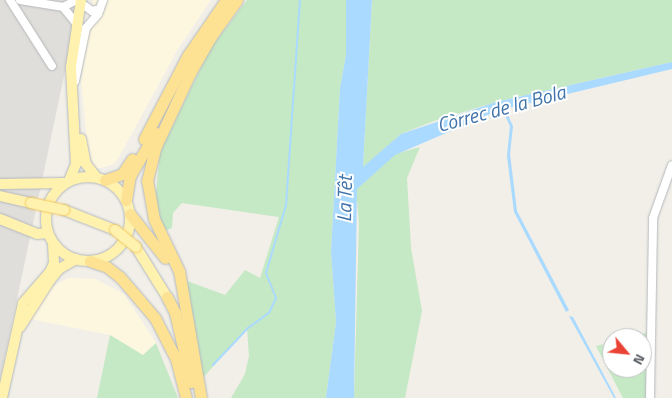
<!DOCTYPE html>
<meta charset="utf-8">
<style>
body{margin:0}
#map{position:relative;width:672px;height:398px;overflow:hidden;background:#f1efe8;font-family:"Titillium Web",sans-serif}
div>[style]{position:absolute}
.commercial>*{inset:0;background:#fef7e0}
.industrial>*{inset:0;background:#e0deda}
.green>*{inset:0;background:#c5e8c5}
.water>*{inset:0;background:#aadaff}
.stream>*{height:2px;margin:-1px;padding:0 1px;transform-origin:1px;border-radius:1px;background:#aadaff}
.roads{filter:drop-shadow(0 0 1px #b5b8bc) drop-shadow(0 0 1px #b5b8bc)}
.minor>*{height:8px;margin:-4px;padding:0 4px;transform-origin:4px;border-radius:4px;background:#fff}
.major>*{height:10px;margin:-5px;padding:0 5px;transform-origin:5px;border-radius:5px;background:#fff2af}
.major>.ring{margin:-5px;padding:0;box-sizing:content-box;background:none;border:10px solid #fff2af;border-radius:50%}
.highway>*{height:11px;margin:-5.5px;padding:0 5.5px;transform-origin:5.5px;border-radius:5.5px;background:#fde293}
.bridges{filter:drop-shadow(0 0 1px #f2c960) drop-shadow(0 0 1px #f2c960)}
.major-bridge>*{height:10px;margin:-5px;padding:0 5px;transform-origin:5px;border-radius:5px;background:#fff2af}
span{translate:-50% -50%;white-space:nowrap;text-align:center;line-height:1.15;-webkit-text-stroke:4px #fff;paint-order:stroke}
.water-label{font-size:20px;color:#4174aa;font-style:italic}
.north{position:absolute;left:602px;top:328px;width:50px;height:50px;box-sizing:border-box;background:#fff;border:1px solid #bfc1c3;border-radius:50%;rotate:118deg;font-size:14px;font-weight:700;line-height:20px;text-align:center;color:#5f6368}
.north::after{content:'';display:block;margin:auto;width:18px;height:22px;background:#ea4335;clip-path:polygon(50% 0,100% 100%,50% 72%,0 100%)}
</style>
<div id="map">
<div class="commercial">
<div style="clip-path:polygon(93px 0,211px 0,178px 49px,119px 157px,114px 164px,101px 168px,95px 168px,88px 150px,81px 81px)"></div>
<div style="clip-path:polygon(68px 278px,95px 279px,124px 294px,156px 343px,143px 355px,110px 335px,30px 319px,49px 289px)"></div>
</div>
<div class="industrial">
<div style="clip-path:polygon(0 0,80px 0,0 380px)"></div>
</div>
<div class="green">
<div style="clip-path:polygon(247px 0,346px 0,346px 55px,340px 88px,331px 252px,336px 322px,326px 398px,231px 398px,245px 374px,249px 356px,247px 328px,202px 379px,187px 281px,225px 295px,245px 270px,260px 278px,279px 217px,182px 203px,173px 213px,172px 228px,164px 231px,155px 203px,160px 152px,210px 49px)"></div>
<div style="clip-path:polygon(372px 0,672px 0,672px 62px,496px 102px,434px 121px,401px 134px,363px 168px)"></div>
<div style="clip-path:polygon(420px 147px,407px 178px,411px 248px,422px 311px,405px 398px,354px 398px,359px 224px,356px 189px,395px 154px)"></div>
<div style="clip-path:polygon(649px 332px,648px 398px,623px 398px,596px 346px,612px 342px,612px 368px,642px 368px,642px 338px,626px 338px)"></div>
<div style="clip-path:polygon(110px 335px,143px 355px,156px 343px,178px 398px,97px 398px)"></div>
</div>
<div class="water">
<div style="clip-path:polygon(346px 0,372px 0,363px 167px,401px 134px,496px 102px,672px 62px,672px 69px,505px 109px,513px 126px,510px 154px,517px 211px,569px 310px,566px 312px,514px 212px,507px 156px,510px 126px,502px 109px,395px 155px,357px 189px,354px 398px,326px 398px,336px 322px,331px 252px,340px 88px,346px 55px)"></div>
<div style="clip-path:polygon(569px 316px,573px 317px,616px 398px,614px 398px)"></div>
</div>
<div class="stream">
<div style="left:213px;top:365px;width:51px;rotate:-46.6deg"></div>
<div style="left:248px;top:328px;width:26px;rotate:-36deg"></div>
<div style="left:269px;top:313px;width:17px;rotate:-65deg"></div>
<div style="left:276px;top:298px;width:27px;rotate:-112deg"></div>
<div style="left:266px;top:273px;width:71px;rotate:-73.6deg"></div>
<div style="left:286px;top:205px;width:205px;rotate:-86.1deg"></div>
</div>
<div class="roads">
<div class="minor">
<div style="left:10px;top:0;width:78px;rotate:57.5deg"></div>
<div style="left:20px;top:0;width:44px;rotate:9.2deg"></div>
<div style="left:63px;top:7px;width:21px;rotate:51deg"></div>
<div style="left:85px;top:6px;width:9px;rotate:36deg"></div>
<div style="left:92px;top:11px;width:8px;rotate:-14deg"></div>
<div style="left:63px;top:7px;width:16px;rotate:-27deg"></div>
<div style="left:75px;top:81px;width:54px;rotate:-78.3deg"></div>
<div style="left:86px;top:28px;width:18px;rotate:-49deg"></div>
<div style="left:98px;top:14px;width:15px;rotate:-70deg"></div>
<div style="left:650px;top:398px;width:180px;rotate:-89deg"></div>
<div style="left:653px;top:218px;width:56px;rotate:-70.3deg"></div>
</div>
<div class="major">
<div style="left:81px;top:139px;width:25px;rotate:79deg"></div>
<div style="left:86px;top:164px;width:16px;rotate:52deg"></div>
<div class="ring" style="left:46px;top:177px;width:74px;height:74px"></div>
<div style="left:69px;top:181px;width:18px;rotate:-68deg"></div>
<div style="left:76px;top:164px;width:97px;rotate:-93deg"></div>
<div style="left:71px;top:67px;width:68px;rotate:-81.5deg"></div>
<div style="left:0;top:184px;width:64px;rotate:-0.9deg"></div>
<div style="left:0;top:196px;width:32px;rotate:13deg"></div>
<div style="left:64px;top:210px;width:55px;rotate:21.4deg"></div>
<div style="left:0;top:219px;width:40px;rotate:22deg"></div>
<div style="left:37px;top:234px;width:11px;rotate:-5deg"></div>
<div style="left:136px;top:247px;width:59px;rotate:58.2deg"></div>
<div style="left:20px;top:327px;width:56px;rotate:-57.4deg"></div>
<div style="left:50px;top:280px;width:14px;rotate:-51deg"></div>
<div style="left:59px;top:269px;width:20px;rotate:-30deg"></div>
<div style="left:2px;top:398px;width:97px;rotate:-77.5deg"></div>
<div style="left:23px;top:303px;width:41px;rotate:-48.9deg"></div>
<div style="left:50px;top:272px;width:10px;rotate:-66deg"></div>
<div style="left:54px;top:263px;width:20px;rotate:-93deg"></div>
</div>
<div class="highway">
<div style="left:209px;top:39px;width:48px;rotate:-54.3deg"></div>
<div style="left:144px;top:139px;width:95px;rotate:-62.4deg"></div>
<div style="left:188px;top:55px;width:67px;rotate:-55.4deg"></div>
<div style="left:105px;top:180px;width:18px;rotate:-19deg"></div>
<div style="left:122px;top:174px;width:18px;rotate:-56deg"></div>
<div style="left:126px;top:200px;width:24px;rotate:-81deg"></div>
<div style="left:130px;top:176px;width:50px;rotate:-59.8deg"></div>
<div style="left:130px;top:214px;width:56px;rotate:51.5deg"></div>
<div style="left:90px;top:261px;width:18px;rotate:19deg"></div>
<div style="left:107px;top:267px;width:16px;rotate:38deg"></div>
<div style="left:120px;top:277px;width:54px;rotate:49.5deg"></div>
<div style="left:155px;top:318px;width:46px;rotate:62.9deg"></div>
<div style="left:176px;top:359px;width:40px;rotate:75.6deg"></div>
<div style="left:167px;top:297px;width:18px;rotate:63deg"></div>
<div style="left:175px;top:313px;width:71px;rotate:76.9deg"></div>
<div style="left:201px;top:398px;width:129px;rotate:-99.8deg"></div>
<div style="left:179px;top:271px;width:58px;rotate:-115.7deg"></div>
<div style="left:154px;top:219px;width:39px;rotate:-100deg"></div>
<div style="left:147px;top:181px;width:36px;rotate:-76deg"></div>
<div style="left:156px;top:146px;width:81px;rotate:-65deg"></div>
<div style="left:190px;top:73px;width:46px;rotate:-60.1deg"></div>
</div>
</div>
<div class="bridges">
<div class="major-bridge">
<div style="left:31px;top:203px;width:34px;rotate:12deg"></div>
<div style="left:115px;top:230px;width:27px;rotate:39deg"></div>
</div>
</div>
<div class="water-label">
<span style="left:501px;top:108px;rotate:-15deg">Còrrec de la Bola</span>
<span style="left:344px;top:199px;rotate:-89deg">La Têt</span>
</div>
<div class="north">N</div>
</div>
